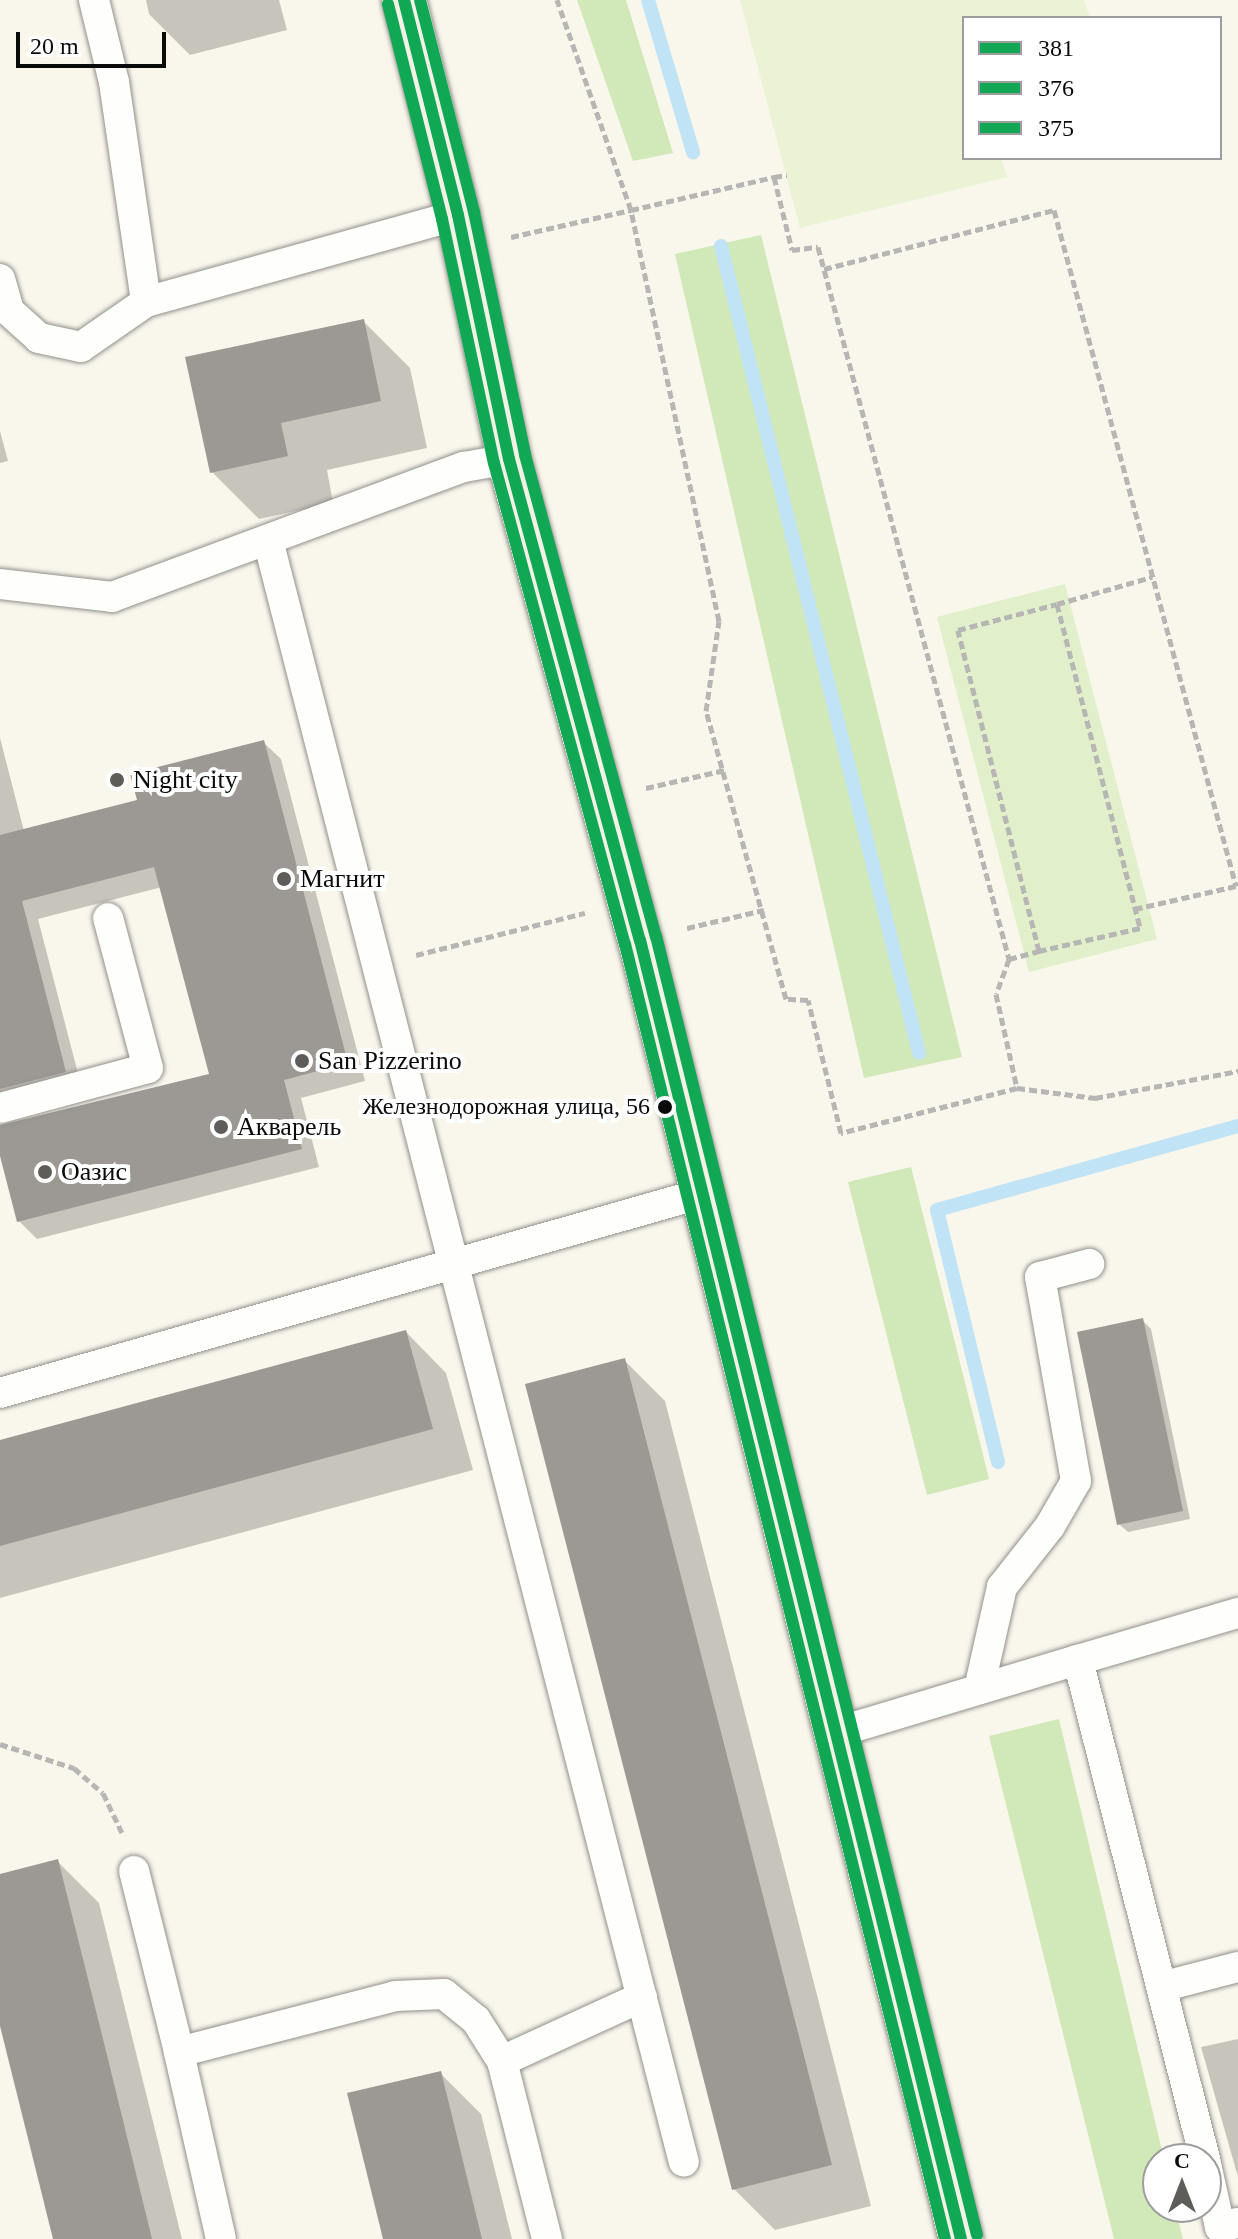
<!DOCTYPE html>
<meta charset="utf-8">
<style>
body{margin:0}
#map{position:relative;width:1238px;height:2239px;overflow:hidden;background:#f9f6ec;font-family:"Times New Roman",serif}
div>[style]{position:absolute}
.green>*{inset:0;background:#e1efca}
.forest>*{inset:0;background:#d1e8b8}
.pitch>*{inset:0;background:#ecf3d4}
.shadow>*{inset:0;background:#0003}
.stream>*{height:14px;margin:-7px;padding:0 7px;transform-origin:7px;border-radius:7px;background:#c0e4f5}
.building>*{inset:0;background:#9c9893}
.path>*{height:5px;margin-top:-2.5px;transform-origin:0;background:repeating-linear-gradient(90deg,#b7b6b5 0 8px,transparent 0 12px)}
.roads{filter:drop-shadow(0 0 2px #92908c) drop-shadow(0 0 2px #92908c)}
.lane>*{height:30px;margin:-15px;padding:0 15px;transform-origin:15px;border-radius:15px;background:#fefefc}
.secondary>*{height:44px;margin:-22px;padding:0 22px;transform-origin:22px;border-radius:22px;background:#f4f2e6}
.bus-1>*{height:12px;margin:-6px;padding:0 6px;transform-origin:6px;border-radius:6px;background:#10a855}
.bus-2>*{height:12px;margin:-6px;padding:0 6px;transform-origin:6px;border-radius:6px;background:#10a855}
.bus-3>*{height:12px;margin:-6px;padding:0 6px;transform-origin:6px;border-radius:6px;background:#10a855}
.dots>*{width:22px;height:22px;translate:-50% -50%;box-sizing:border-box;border:4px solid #fff;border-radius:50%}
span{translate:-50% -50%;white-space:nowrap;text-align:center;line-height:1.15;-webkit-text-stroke:8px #fff;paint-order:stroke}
.bus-label{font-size:24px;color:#0a0a0a}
.right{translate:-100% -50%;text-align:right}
.poi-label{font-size:26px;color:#0a0a0a}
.left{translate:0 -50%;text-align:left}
.legend{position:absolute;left:962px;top:16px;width:260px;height:144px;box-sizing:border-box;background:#fff;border:2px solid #9d9d9d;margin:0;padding:10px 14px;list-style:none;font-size:24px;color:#0a0a0a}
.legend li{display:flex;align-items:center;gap:16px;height:40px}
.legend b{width:40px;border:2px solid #9d9d9d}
.north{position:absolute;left:1142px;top:2143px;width:80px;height:80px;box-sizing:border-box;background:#fff;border:2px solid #9d9d9d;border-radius:50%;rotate:0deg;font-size:22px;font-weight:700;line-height:32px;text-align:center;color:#0a0a0a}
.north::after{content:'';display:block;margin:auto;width:28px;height:36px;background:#5e5d59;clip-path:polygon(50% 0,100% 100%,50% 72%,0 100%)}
.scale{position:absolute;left:16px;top:32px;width:150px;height:36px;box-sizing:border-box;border:4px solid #0a0a0a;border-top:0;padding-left:10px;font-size:24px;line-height:28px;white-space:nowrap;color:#0a0a0a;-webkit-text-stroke:6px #fff;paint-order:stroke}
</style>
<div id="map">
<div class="green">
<div style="clip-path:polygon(1065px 584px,1157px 939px,1029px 972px,937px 617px)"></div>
</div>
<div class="forest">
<div style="clip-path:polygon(577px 0,626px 0,673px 153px,633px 161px)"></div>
<div style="clip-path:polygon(761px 235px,962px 1057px,864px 1078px,675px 254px)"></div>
<div style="clip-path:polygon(911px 1167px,989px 1479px,927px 1495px,848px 1182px)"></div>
<div style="clip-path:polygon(1059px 1719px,1164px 2159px,1158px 2159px,1158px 2207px,1175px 2207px,1183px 2239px,1114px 2239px,989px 1736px)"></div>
</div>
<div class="pitch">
<div style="clip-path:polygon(740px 0,1084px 0,1090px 18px,964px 18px,964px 158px,1001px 158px,1007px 177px,800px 228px)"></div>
</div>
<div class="shadow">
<div style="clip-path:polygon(146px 0,279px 0,287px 30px,190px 55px,149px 14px)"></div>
<div style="clip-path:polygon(363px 321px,410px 368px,427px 448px,327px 470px,333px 503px,259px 519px,212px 472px)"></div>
<div style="clip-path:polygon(0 431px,8px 461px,0 463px)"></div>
<div style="clip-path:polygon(0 738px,24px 831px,139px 802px,263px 742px,281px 759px,365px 1081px,301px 1098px,319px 1167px,37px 1239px,19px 1221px,0 1148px,0 1127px,211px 1076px,162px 887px,38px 919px,82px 1089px,0 1111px)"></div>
<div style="clip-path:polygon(1142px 1320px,1151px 1329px,1190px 1519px,1128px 1532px,1119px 1524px)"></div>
<div style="clip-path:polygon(406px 1332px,446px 1373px,473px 1470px,0 1598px,0 1442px)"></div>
<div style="clip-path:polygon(624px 1360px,665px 1401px,871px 2206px,775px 2230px,734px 2189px)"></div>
<div style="clip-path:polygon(58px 1862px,99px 1903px,182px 2239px,55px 2239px,0 2017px,0 1876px)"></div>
<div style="clip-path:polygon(1238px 2039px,1238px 2177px,1201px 2047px)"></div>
<div style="clip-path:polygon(440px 2073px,481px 2114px,512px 2239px,385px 2239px)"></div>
</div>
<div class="stream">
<div style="left:648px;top:0;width:159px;rotate:73.5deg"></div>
<div style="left:721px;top:246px;width:831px;rotate:76.21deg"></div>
<div style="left:998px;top:1462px;width:259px;rotate:-103.6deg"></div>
<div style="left:937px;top:1210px;width:313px;rotate:-15.6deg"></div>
</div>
<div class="building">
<div style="clip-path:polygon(364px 319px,381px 401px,281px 423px,288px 456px,210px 473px,185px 357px)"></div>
<div style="clip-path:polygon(264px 740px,348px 1063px,284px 1080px,302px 1149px,17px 1222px,0 1156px,0 1125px,209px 1074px,154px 867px,22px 901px,66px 1072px,0 1089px,0 835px,137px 800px,130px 774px)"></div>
<div style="clip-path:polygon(1143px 1318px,1183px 1511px,1117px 1525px,1077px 1332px)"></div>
<div style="clip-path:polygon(406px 1330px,433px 1429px,0 1546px,0 1440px)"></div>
<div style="clip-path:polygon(625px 1358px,832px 2165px,732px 2190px,525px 1384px)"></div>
<div style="clip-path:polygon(58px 1859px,106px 2051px,152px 2239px,53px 2239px,0 2026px,0 1874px)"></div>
<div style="clip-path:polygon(441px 2071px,482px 2239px,383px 2239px,347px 2093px)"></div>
</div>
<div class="path">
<div style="left:774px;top:177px;width:13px;rotate:-9deg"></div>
<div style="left:511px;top:237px;width:123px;rotate:-12.7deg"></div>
<div style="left:631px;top:210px;width:147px;rotate:-13deg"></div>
<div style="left:774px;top:177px;width:75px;rotate:76.1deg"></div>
<div style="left:792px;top:250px;width:26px;rotate:-7deg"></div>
<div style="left:818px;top:247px;width:737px;rotate:74.98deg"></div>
<div style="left:1009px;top:959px;width:37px;rotate:110deg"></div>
<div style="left:996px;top:994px;width:96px;rotate:77.4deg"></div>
<div style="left:1017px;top:1088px;width:182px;rotate:165.7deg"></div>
<div style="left:841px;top:1133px;width:137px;rotate:-103.9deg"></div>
<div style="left:808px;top:1000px;width:22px;rotate:-177deg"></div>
<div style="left:786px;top:999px;width:299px;rotate:-105.5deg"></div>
<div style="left:706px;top:711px;width:91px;rotate:-81.8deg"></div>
<div style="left:719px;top:621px;width:420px;rotate:-102.1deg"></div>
<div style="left:631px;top:210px;width:223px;rotate:-109.4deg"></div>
<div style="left:824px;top:269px;width:237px;rotate:-14.4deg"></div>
<div style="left:1054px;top:210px;width:700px;rotate:74.93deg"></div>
<div style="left:1236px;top:886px;width:104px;rotate:167.2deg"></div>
<div style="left:1057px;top:604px;width:334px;rotate:75.6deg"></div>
<div style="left:1140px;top:928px;width:104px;rotate:167.2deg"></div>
<div style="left:1039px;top:951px;width:331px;rotate:-104.2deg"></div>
<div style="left:958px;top:630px;width:102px;rotate:-14.7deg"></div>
<div style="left:1057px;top:604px;width:99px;rotate:-15.9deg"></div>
<div style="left:646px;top:788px;width:81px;rotate:-12.8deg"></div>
<div style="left:687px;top:928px;width:79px;rotate:-13.2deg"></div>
<div style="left:416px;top:955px;width:174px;rotate:-14deg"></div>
<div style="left:1009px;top:959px;width:31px;rotate:-15deg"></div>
<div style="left:1017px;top:1088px;width:79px;rotate:7.3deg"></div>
<div style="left:1095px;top:1098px;width:146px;rotate:-10.7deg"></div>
<div style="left:0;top:1744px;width:78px;rotate:18deg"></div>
<div style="left:74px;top:1768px;width:38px;rotate:41deg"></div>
<div style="left:103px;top:1793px;width:47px;rotate:64.5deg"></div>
</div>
<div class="roads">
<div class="lane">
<div style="left:94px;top:0;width:84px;rotate:76.3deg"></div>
<div style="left:114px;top:82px;width:222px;rotate:81.7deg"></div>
<div style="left:0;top:279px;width:33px;rotate:74deg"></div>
<div style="left:9px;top:311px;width:40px;rotate:42deg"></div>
<div style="left:39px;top:338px;width:43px;rotate:12.1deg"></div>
<div style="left:81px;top:347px;width:79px;rotate:-34.7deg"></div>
<div style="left:146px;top:302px;width:324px;rotate:-15.6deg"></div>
<div style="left:268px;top:540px;width:1674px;rotate:75.62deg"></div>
<div style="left:0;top:584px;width:113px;rotate:6.6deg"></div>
<div style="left:112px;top:597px;width:375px;rotate:-20.3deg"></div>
<div style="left:464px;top:467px;width:46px;rotate:-10.1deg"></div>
<div style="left:0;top:1108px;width:153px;rotate:-15.1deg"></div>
<div style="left:148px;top:1068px;width:155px;rotate:-104.9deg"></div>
<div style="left:0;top:1393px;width:731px;rotate:-15.88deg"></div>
<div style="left:1078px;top:1660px;width:167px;rotate:-16.4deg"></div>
<div style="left:979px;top:1689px;width:105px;rotate:-77.3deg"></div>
<div style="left:1002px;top:1587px;width:78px;rotate:-51.8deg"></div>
<div style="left:1050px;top:1526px;width:52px;rotate:-60deg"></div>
<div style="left:1076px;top:1481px;width:207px;rotate:-100deg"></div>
<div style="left:1040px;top:1277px;width:51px;rotate:-14.9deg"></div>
<div style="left:834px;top:1733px;width:255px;rotate:-16.7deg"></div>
<div style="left:1078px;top:1660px;width:515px;rotate:75.72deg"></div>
<div style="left:134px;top:1871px;width:187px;rotate:76deg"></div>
<div style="left:1165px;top:1986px;width:75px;rotate:-14.6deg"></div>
<div style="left:502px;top:2061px;width:154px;rotate:-24.6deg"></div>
<div style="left:1206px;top:2164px;width:65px;rotate:77.5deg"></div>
<div style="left:1220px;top:2227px;width:18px;rotate:-13deg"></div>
<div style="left:221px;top:2239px;width:192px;rotate:-102.7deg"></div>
<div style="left:179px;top:2052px;width:223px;rotate:-14.5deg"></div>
<div style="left:395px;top:1996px;width:49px;rotate:-2.3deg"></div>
<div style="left:444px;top:1994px;width:41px;rotate:39.1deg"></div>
<div style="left:476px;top:2020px;width:49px;rotate:57.6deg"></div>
<div style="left:502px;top:2061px;width:184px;rotate:75.8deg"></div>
</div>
<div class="secondary">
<div style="left:404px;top:0;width:222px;rotate:75.9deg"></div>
<div style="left:458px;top:215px;width:249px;rotate:78.2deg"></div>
<div style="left:509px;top:459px;width:499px;rotate:74.8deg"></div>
<div style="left:640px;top:940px;width:1338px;rotate:76.12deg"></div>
</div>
</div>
<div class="bus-1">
<div style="left:404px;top:0;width:222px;rotate:75.9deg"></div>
<div style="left:458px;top:215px;width:249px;rotate:78.2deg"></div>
<div style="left:509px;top:459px;width:499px;rotate:74.8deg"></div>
<div style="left:640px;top:940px;width:1338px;rotate:76.12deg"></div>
</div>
<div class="bus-2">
<div style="left:388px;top:4px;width:222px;rotate:75.9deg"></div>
<div style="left:442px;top:219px;width:249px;rotate:78deg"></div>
<div style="left:494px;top:463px;width:499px;rotate:74.8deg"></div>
<div style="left:625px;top:944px;width:1334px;rotate:76.12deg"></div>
</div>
<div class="bus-3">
<div style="left:420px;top:0;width:219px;rotate:75.7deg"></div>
<div style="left:474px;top:212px;width:248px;rotate:78.1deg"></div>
<div style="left:525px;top:455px;width:499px;rotate:74.8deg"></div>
<div style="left:656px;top:936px;width:1338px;rotate:76.12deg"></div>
</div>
<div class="dots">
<div style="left:117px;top:780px;background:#5e5d59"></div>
<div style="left:284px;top:879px;background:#5e5d59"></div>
<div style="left:302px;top:1061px;background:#5e5d59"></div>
<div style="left:665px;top:1107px;background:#0a0a0a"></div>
<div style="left:221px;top:1127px;background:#5e5d59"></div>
<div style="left:45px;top:1172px;background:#5e5d59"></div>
</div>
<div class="bus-label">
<span class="right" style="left:650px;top:1107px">Железнодорожная улица, 56</span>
</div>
<div class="poi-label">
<span class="left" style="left:133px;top:780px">Night city</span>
<span class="left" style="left:300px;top:879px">Магнит</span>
<span class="left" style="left:318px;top:1061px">San Pizzerino</span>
<span class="left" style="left:237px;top:1127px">Акварель</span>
<span class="left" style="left:61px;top:1172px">Оазис</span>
</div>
<ul class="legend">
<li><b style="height:10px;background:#10a855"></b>381</li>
<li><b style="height:10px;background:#10a855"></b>376</li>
<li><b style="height:10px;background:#10a855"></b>375</li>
</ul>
<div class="north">С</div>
<div class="scale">20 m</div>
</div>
